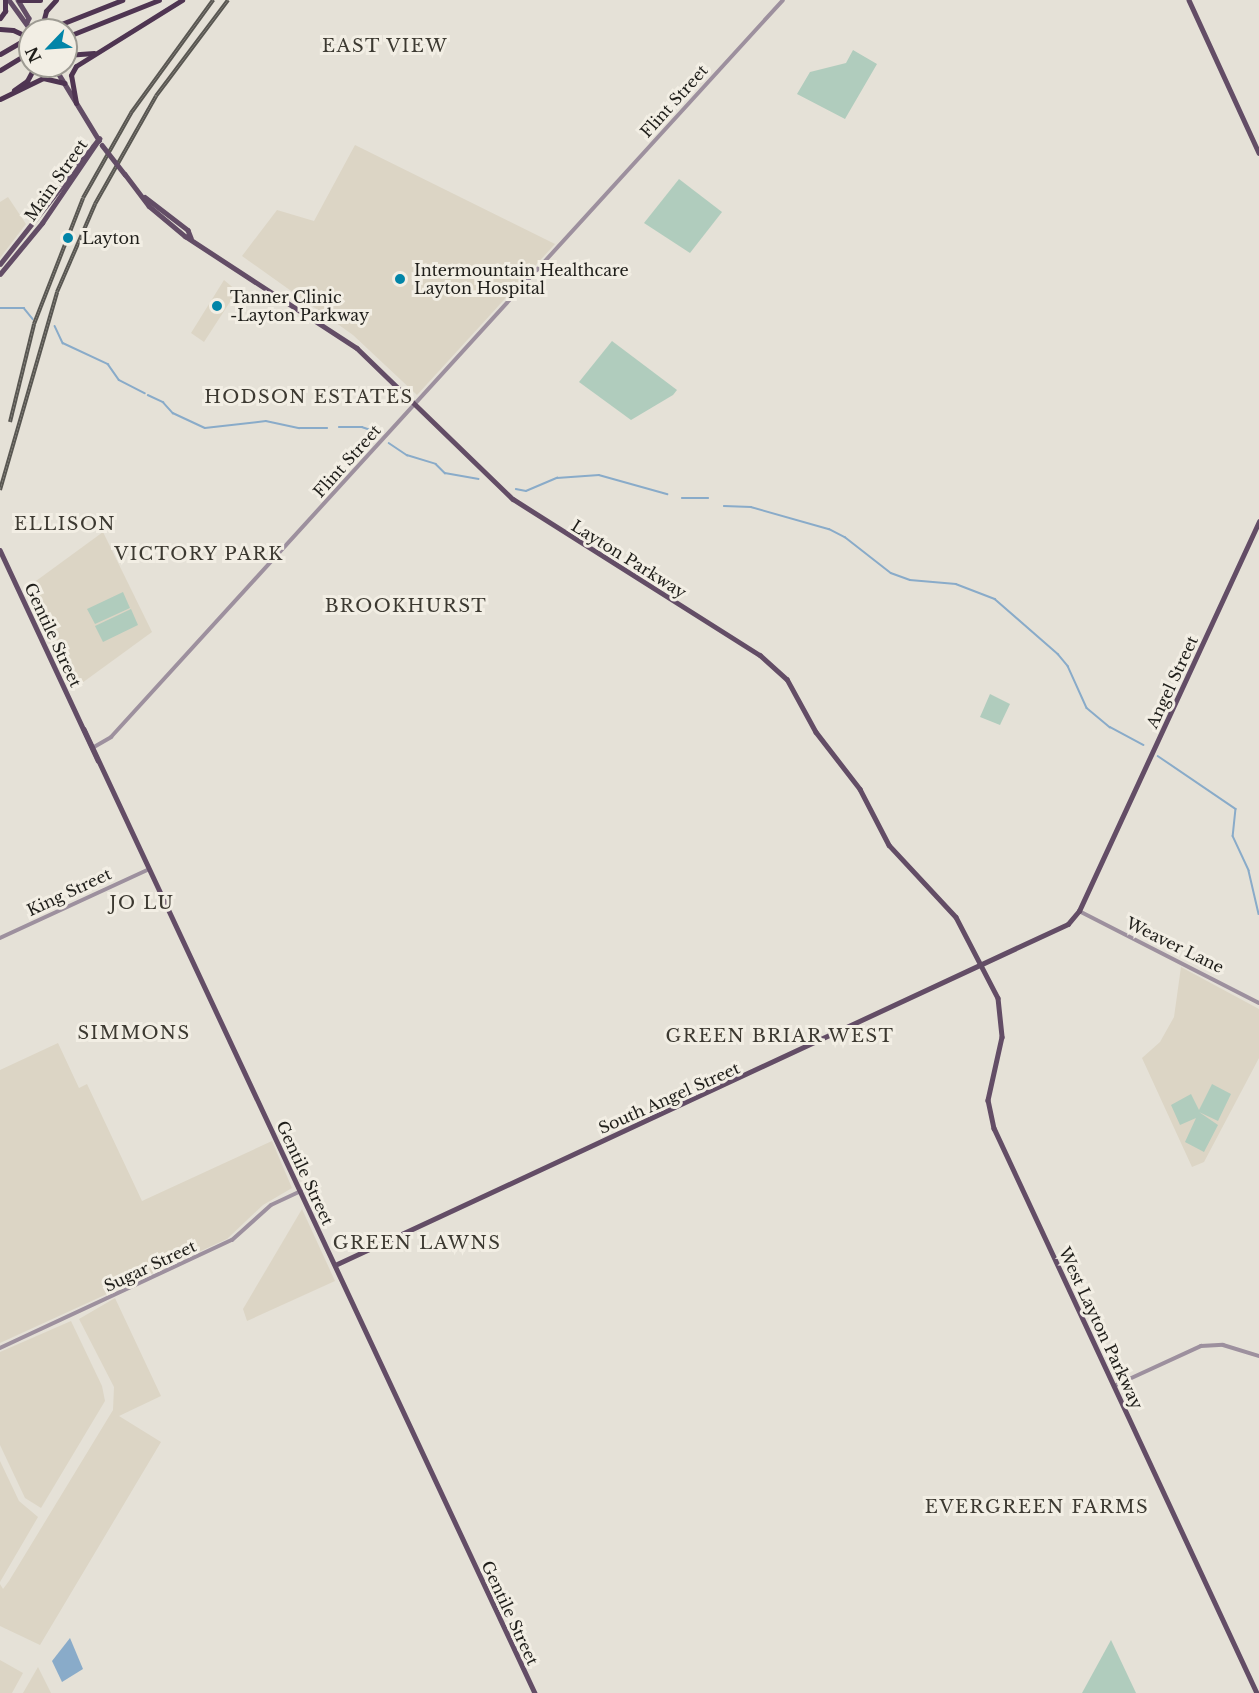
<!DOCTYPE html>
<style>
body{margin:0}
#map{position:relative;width:1259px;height:1693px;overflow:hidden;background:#e5e1d7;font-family:"Libre Baskerville",serif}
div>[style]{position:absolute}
.built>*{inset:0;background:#dcd5c5}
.green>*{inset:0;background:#b0ccbd}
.water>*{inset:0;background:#89abc9}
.stream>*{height:1.5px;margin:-0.75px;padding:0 0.75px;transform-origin:0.75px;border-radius:0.75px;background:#89abc9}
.minor>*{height:4px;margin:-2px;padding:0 2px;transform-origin:2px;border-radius:2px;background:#9d909e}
.major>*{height:4.5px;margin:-2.25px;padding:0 2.25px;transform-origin:2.25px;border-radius:2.25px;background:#634d66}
.highway>*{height:5px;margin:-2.5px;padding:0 2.5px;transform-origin:2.5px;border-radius:2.5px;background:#4f3552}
.rail>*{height:4px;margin-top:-2px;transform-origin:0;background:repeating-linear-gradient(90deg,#f2eee4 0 4.5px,#595752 0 9px);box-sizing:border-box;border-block:2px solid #595752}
.major-bridge>*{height:4.5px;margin:-2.25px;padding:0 2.25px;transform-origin:2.25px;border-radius:2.25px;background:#634d66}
.highway-bridge>*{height:5px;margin:-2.5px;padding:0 2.5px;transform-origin:2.5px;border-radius:2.5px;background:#4f3552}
.dots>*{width:16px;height:16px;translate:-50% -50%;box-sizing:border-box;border:3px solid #f2eee4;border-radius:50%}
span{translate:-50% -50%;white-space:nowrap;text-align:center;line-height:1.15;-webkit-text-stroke:6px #f2eee4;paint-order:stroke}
.street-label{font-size:16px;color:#1f1e1a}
.poi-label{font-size:16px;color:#1f1e1a}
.left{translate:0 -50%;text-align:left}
.neighbourhood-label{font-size:18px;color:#3c3931;letter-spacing:1.5px}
.north{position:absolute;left:18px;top:18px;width:60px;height:60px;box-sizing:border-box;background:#f2eee4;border:2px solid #9e9b93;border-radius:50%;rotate:245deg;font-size:16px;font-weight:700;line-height:24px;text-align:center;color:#1f1e1a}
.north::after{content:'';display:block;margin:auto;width:21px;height:27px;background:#0185a8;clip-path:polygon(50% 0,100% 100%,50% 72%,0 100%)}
</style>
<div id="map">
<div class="built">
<div style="clip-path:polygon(355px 145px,555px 244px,417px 395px,353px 335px,242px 256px,277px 210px,314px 221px)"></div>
<div style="clip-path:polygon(8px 197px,26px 224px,0 258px,0 202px)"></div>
<div style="clip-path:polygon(224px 280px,237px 291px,204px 342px,191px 333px)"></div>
<div style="clip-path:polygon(103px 532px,152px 632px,71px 691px,25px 589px)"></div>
<div style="clip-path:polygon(1181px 967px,1259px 1009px,1259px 1058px,1204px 1162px,1192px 1167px,1142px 1058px,1160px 1042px,1174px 1017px)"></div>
<div style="clip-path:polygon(58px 1043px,79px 1088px,87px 1084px,142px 1201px,272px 1141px,292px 1188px,263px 1205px,227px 1239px,0 1343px,0 1070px)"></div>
<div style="clip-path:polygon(302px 1209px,335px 1281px,247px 1321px,243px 1309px)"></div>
<div style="clip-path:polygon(115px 1298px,161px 1396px,119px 1416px,161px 1442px,40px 1645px,0 1626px,0 1584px,3px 1589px,9px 1581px,113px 1410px,114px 1387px,79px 1319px)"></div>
<div style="clip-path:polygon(71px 1321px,102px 1386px,105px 1401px,41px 1508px,25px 1498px,0 1445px,0 1352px)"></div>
<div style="clip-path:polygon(0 1461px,19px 1501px,38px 1517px,0 1582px)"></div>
<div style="clip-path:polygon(0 1660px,23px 1673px,12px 1693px,0 1693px)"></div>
<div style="clip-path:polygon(38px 1667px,51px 1693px,23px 1693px)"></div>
</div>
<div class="green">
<div style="clip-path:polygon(853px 50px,877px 64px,845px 119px,797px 94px,810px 72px,846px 63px)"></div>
<div style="clip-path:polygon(679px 179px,722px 212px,690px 253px,644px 223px)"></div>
<div style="clip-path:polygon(612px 341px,677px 390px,673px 395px,631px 420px,579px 382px)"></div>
<div style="clip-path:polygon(123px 592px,130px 608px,95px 624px,87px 609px)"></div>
<div style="clip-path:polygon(131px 609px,138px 625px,103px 642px,95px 626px)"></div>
<div style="clip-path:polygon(990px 694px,1010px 704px,1000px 725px,980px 717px)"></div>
<div style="clip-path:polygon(1212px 1084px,1231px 1094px,1218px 1121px,1199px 1112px,1218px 1125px,1204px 1152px,1185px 1142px,1196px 1118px,1180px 1125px,1171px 1105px,1191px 1094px,1199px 1110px)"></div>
<div style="clip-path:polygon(1111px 1640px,1136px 1693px,1082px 1693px)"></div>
</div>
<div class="water">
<div style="clip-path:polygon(70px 1638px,83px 1669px,62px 1682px,52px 1661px)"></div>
</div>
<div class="stream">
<div style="left:0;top:308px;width:24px"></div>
<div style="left:24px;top:308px;width:14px;rotate:51deg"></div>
<div style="left:55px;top:326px;width:19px;rotate:65deg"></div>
<div style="left:63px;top:343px;width:50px;rotate:25deg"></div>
<div style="left:108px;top:364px;width:19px;rotate:55deg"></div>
<div style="left:119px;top:380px;width:29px;rotate:27deg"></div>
<div style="left:148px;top:395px;width:17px;rotate:25deg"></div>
<div style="left:163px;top:402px;width:15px;rotate:48deg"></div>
<div style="left:173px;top:413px;width:35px;rotate:25deg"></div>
<div style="left:205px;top:428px;width:61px;rotate:-6.5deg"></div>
<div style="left:266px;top:421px;width:34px;rotate:12deg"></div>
<div style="left:299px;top:428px;width:28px"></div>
<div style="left:339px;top:427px;width:23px"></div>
<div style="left:362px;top:427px;width:18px;rotate:19deg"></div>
<div style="left:389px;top:443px;width:22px;rotate:34deg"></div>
<div style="left:407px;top:455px;width:30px;rotate:17deg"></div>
<div style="left:436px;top:464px;width:13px;rotate:45deg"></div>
<div style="left:445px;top:473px;width:34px;rotate:10deg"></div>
<div style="left:516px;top:489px;width:10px;rotate:11deg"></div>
<div style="left:526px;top:491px;width:34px;rotate:-23deg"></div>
<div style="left:557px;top:478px;width:42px;rotate:-4.1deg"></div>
<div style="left:599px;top:475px;width:71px;rotate:15.6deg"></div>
<div style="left:682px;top:498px;width:26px"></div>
<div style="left:724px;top:506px;width:27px;rotate:2deg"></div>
<div style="left:751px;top:507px;width:81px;rotate:15.8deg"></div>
<div style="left:829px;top:529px;width:18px;rotate:27deg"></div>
<div style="left:845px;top:537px;width:58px;rotate:38deg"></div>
<div style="left:891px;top:573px;width:20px;rotate:20deg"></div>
<div style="left:910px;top:580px;width:46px;rotate:5deg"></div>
<div style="left:956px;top:584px;width:42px;rotate:21deg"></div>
<div style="left:995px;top:599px;width:84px;rotate:41.1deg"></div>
<div style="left:1058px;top:654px;width:16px;rotate:50deg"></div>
<div style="left:1068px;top:666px;width:46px;rotate:65.7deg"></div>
<div style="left:1087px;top:708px;width:30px;rotate:40deg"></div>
<div style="left:1110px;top:727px;width:38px;rotate:28deg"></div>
<div style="left:1158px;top:756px;width:94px;rotate:34.2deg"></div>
<div style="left:1236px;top:809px;width:27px;rotate:96deg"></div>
<div style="left:1233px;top:836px;width:38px;rotate:65deg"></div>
<div style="left:1249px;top:871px;width:44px;rotate:76.9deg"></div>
</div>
<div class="minor">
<div style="left:94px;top:747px;width:20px;rotate:-30deg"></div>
<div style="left:111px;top:737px;width:997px;rotate:-47.64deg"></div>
<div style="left:1079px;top:911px;width:202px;rotate:27.1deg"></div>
<div style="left:0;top:938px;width:164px;rotate:-24.8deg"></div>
<div style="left:0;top:1348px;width:256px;rotate:-25deg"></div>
<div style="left:232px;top:1240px;width:52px;rotate:-41.9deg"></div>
<div style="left:271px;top:1205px;width:33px;rotate:-25deg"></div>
<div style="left:1114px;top:1386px;width:96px;rotate:-24.7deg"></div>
<div style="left:1201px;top:1346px;width:22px;rotate:-3deg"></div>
<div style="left:1223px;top:1345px;width:38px;rotate:17deg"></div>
</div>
<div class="major">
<div style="left:9px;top:0;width:37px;rotate:54deg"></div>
<div style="left:18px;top:0;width:21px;rotate:59deg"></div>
<div style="left:29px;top:18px;width:5px;rotate:112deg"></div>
<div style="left:1189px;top:0;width:168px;rotate:65.4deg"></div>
<div style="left:54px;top:66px;width:87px;rotate:58.7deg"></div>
<div style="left:125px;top:174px;width:40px;rotate:53deg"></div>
<div style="left:149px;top:206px;width:47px;rotate:39.8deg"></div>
<div style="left:185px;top:236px;width:205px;rotate:33.1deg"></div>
<div style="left:357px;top:348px;width:217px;rotate:44.1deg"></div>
<div style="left:513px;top:499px;width:292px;rotate:32.3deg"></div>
<div style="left:760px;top:655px;width:36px;rotate:42deg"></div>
<div style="left:787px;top:679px;width:60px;rotate:61.3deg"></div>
<div style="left:816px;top:732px;width:72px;rotate:52.3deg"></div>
<div style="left:860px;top:789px;width:63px;rotate:62.6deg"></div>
<div style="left:889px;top:845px;width:98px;rotate:47.1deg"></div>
<div style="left:956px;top:917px;width:91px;rotate:62.6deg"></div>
<div style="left:998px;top:998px;width:39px;rotate:84deg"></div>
<div style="left:1002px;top:1037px;width:65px;rotate:102.5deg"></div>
<div style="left:988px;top:1100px;width:29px;rotate:78deg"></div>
<div style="left:994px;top:1128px;width:623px;rotate:65.04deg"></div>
<div style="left:145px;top:197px;width:54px;rotate:37.5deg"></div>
<div style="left:188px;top:230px;width:9px;rotate:69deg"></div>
<div style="left:0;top:264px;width:157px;rotate:-51.7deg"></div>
<div style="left:0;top:274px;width:66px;rotate:-50.5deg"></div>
<div style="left:42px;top:223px;width:102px;rotate:-55.8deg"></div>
<div style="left:0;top:550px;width:232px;rotate:65deg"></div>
<div style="left:84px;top:729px;width:1064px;rotate:64.93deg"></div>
<div style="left:335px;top:1265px;width:808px;rotate:-24.95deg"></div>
<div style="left:1068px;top:924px;width:17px;rotate:-50deg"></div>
<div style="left:1079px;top:911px;width:429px;rotate:-65.2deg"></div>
</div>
<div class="highway">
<div style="left:19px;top:0;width:21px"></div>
<div style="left:0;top:18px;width:9px;rotate:-54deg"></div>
<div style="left:5px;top:11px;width:11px;rotate:-90deg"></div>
<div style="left:0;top:29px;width:13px;rotate:4deg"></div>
<div style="left:31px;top:29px;width:1px;rotate:90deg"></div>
<div style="left:41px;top:30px;width:20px;rotate:-75deg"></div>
<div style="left:46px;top:11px;width:15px;rotate:-48deg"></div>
<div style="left:46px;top:30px;width:82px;rotate:-21.5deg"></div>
<div style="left:66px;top:37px;width:100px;rotate:-21.7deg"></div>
<div style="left:0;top:54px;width:34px;rotate:-30deg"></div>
<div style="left:66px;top:55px;width:28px;rotate:-4deg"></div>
<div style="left:0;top:70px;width:35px;rotate:-31deg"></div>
<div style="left:14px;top:90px;width:16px;rotate:-35deg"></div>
<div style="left:27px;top:81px;width:17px;rotate:-62deg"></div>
<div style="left:0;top:99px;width:48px;rotate:-26deg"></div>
<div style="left:43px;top:78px;width:22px;rotate:13deg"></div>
<div style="left:76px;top:103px;width:28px;rotate:-100deg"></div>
<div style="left:71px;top:75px;width:10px;rotate:-61deg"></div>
<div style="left:76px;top:66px;width:125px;rotate:-31.9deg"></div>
</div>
<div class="rail">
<div style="left:10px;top:422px;width:101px;rotate:-76.2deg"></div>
<div style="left:34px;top:324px;width:135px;rotate:-68.7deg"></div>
<div style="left:83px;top:198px;width:98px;rotate:-60.5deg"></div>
<div style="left:131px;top:113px;width:140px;rotate:-54deg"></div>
<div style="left:0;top:490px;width:206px;rotate:-73.9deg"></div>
<div style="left:57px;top:292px;width:96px;rotate:-66.6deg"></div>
<div style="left:95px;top:204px;width:124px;rotate:-60.5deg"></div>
<div style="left:156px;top:96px;width:120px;rotate:-53.1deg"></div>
</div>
<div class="major-bridge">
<div style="left:102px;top:145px;width:37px;rotate:52deg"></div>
</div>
<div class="highway-bridge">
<div style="left:13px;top:30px;width:19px;rotate:25deg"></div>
</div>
<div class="dots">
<div style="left:68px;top:238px;background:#0185a8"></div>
<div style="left:400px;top:279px;background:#0185a8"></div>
<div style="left:217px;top:306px;background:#0185a8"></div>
</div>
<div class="street-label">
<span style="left:674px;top:101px;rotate:-48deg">Flint Street</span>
<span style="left:56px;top:180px;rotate:-55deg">Main Street</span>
<span style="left:347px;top:461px;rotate:-48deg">Flint Street</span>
<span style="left:629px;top:559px;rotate:32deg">Layton Parkway</span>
<span style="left:53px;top:635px;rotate:65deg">Gentile Street</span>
<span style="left:1172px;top:682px;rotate:-65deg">Angel Street</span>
<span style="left:69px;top:892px;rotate:-25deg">King Street</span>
<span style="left:1175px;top:945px;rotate:26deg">Weaver Lane</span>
<span style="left:669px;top:1098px;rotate:-24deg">South Angel Street</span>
<span style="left:305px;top:1173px;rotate:65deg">Gentile Street</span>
<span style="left:150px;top:1266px;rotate:-25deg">Sugar Street</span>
<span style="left:1101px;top:1328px;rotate:65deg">West Layton Parkway</span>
<span style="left:510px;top:1613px;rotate:65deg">Gentile Street</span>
</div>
<div class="poi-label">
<span class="left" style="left:82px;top:238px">Layton</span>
<span class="left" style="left:414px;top:279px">Intermountain Healthcare<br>Layton Hospital</span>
<span class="left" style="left:230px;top:306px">Tanner Clinic<br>-Layton Parkway</span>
</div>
<div class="neighbourhood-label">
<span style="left:385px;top:46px">EAST VIEW</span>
<span style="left:309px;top:397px">HODSON ESTATES</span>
<span style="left:65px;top:524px">ELLISON</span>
<span style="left:199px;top:554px">VICTORY PARK</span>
<span style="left:406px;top:606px">BROOKHURST</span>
<span style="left:142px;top:903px">JO LU</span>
<span style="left:134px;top:1033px">SIMMONS</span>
<span style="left:780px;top:1036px">GREEN BRIAR WEST</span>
<span style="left:417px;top:1243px">GREEN LAWNS</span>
<span style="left:1037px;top:1507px">EVERGREEN FARMS</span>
</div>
<div class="north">N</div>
</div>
